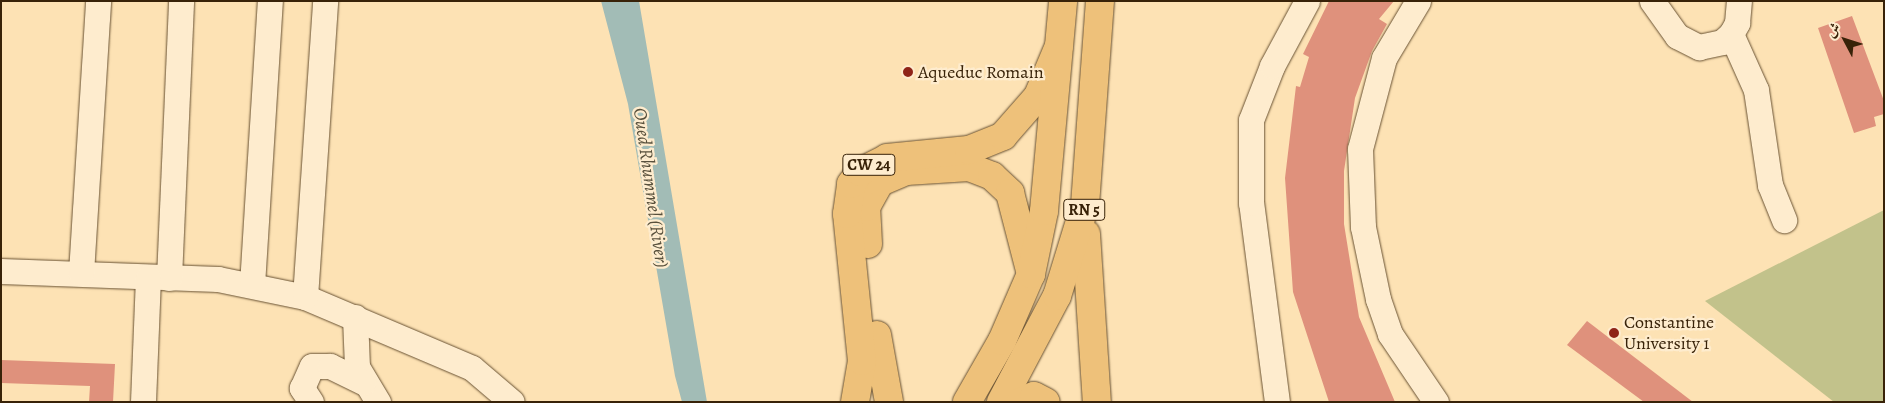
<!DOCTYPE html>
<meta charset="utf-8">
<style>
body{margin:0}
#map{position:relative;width:1885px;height:403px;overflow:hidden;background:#fde2b4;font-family:Alegreya,Amiri,serif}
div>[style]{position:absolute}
.green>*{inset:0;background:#c2c28b}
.water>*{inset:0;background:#a2bcb6}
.building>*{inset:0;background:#df917c}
.roads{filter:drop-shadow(0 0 1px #695233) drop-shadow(0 0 1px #695233)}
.minor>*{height:25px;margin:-12.5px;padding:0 12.5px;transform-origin:12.5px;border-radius:12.5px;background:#feecce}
.highway>*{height:28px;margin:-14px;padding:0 14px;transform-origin:14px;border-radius:14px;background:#eec17a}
.dots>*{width:14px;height:14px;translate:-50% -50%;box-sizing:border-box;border:2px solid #feecce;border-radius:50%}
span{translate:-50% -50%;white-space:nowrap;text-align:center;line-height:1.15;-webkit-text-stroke:4.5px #feecce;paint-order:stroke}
.shield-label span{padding:1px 4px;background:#feecce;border:1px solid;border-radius:4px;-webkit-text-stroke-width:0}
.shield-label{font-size:16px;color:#382208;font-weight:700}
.poi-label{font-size:18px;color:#382208}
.left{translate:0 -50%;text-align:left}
.water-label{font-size:19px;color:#58503c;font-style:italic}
.frame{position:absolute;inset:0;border:2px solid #382208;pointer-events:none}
.north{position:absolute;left:1820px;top:15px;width:50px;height:50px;-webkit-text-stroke:4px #feecce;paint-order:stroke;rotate:310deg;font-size:14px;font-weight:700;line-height:20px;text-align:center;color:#382208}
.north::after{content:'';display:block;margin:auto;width:18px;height:22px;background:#382208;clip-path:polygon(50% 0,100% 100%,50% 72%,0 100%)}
</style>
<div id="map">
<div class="green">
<div style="clip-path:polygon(1884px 210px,1884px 402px,1834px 402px,1705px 301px)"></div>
</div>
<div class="water">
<div style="clip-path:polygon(601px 1px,639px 1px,707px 402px,682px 402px,675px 376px,628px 104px)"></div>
</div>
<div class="building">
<div style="clip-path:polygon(1329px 1px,1394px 1px,1379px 19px,1387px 24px,1372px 51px,1355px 98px,1344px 171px,1344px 224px,1359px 317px,1395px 402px,1329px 402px,1293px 292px,1285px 178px,1296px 86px,1300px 87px,1309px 57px,1303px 54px)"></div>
<div style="clip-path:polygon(1852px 16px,1884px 101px,1884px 114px,1874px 117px,1876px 126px,1854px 133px,1818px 28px)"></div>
<div style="clip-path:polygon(1587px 321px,1693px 402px,1644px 402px,1567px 345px)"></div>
<div style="clip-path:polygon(1px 360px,115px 364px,113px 402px,89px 402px,90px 386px,1px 383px)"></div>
</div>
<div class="roads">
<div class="minor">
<div style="left:1418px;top:1px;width:66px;rotate:120.8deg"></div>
<div style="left:1384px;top:58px;width:94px;rotate:104.8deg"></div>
<div style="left:1360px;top:149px;width:78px;rotate:87.8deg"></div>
<div style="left:1363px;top:227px;width:74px;rotate:78.2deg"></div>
<div style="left:1378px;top:299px;width:37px;rotate:71deg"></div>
<div style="left:1390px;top:334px;width:82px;rotate:55.9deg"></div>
<div style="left:1652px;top:1px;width:43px;rotate:54.5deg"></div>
<div style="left:1677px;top:36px;width:25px;rotate:27deg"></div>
<div style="left:1699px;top:47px;width:24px;rotate:-12deg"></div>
<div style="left:1722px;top:42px;width:12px;rotate:-42deg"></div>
<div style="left:1731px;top:34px;width:13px;rotate:-61deg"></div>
<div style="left:1737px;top:23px;width:22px;rotate:-85deg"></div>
<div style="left:1731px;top:34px;width:61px;rotate:65.9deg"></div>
<div style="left:1756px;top:90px;width:96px;rotate:81.6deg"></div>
<div style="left:1770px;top:185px;width:38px;rotate:68deg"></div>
<div style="left:1px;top:271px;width:217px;rotate:2.1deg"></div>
<div style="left:218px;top:279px;width:89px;rotate:11.7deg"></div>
<div style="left:305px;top:297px;width:181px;rotate:23deg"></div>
<div style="left:472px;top:368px;width:52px;rotate:40.4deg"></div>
<div style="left:81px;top:273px;width:273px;rotate:-86.4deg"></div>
<div style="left:169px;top:278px;width:277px;rotate:-87.5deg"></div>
<div style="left:252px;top:285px;width:285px;rotate:-86.4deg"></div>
<div style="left:305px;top:297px;width:297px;rotate:-86.1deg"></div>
<div style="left:355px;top:317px;width:50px;rotate:87.7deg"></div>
<div style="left:357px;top:367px;width:41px;rotate:59deg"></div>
<div style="left:143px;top:402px;width:125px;rotate:-87.7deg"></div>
<div style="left:311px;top:402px;width:17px;rotate:-123deg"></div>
<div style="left:302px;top:388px;width:24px;rotate:-66deg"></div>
<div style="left:312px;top:366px;width:18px"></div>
<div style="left:330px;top:366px;width:37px;rotate:26deg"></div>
<div style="left:1277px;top:402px;width:201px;rotate:-97.4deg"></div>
<div style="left:1251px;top:203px;width:83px;rotate:-90deg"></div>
<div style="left:1251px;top:120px;width:58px;rotate:-68.7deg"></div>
<div style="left:1272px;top:66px;width:74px;rotate:-61.7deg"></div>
</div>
<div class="highway">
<div style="left:1086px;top:234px;width:168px;rotate:86.3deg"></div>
<div style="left:868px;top:244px;width:37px;rotate:-93deg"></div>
<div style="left:866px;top:207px;width:29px;rotate:-61deg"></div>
<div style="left:880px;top:182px;width:28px;rotate:-23deg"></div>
<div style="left:906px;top:171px;width:63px;rotate:-3.6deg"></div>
<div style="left:969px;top:167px;width:25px;rotate:21deg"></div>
<div style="left:992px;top:176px;width:25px;rotate:43deg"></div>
<div style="left:1010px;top:193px;width:84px;rotate:75.5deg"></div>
<div style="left:877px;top:335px;width:68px;rotate:79.8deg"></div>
<div style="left:855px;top:402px;width:42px;rotate:-80.3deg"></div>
<div style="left:862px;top:361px;width:148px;rotate:-95.8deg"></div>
<div style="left:847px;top:214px;width:30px;rotate:-82deg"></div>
<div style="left:851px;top:184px;width:15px;rotate:-53deg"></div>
<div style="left:860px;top:172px;width:30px;rotate:-27deg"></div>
<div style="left:887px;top:158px;width:82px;rotate:-5.6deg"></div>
<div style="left:969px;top:150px;width:37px;rotate:-22deg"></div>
<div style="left:1003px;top:136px;width:53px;rotate:-48.8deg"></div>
<div style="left:1038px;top:96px;width:54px;rotate:-67.2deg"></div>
<div style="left:967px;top:402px;width:70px;rotate:-60.2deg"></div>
<div style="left:1002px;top:341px;width:73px;rotate:-66.6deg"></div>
<div style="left:1031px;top:274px;width:64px;rotate:-78.3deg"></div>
<div style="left:1044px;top:211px;width:211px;rotate:-84.8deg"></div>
<div style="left:1001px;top:402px;width:120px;rotate:-62.2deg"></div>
<div style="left:1057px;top:296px;width:95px;rotate:-72.9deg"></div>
<div style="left:1085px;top:205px;width:205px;rotate:-85.8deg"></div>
<div style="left:1021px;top:402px;width:14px;rotate:-25deg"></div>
<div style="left:1034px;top:396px;width:13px;rotate:27deg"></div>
</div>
</div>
<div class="dots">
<div style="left:908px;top:72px;background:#8f2418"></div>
<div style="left:1614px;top:333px;background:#8f2418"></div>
</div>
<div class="shield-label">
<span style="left:869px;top:165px">CW 24</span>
<span style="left:1084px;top:210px">RN 5</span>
</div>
<div class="poi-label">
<span class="left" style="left:918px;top:72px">Aqueduc Romain</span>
<span class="left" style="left:1624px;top:333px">Constantine<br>University 1</span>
</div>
<div class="water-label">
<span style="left:650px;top:188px;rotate:82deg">Oued Rhummel (River)</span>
</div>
<div class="frame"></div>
<div class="north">ش</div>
</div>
